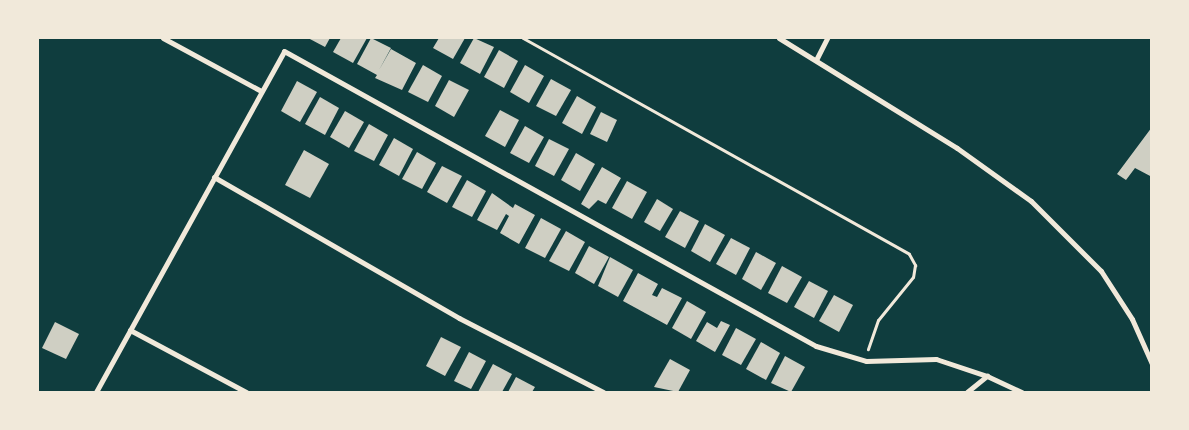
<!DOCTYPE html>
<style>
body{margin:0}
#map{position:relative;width:1189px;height:430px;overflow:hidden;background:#0f3d3e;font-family:Overpass,sans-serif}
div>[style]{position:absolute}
.building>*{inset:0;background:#cfcfc3}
.path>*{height:3px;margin:-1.5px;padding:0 1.5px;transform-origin:1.5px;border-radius:1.5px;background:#f1e9da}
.minor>*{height:5px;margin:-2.5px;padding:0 2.5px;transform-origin:2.5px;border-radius:2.5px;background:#f1e9da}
span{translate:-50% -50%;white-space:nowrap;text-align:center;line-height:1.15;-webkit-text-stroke:4.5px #f1e9da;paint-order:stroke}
.frame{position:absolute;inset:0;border:39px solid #f1e9da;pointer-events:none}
</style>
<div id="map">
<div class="building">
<div style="clip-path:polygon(308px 38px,330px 38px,325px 47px)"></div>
<div style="clip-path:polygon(341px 38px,367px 38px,353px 63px,333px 52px)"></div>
<div style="clip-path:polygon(371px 38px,391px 48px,379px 70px,391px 49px,416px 63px,402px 90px,375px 78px,377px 75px,357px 64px)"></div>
<div style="clip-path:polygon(439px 38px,465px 38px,453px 59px,433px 48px)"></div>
<div style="clip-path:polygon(474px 38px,494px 47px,480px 74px,460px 63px)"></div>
<div style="clip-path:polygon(499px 50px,518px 61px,504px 88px,484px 77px)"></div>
<div style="clip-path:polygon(423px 65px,442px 76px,428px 102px,408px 92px)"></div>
<div style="clip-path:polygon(525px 65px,544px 76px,529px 103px,510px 92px)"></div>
<div style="clip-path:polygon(551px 79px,571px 90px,556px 116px,536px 106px)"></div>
<div style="clip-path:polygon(449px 80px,469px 90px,454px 117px,435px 106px)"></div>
<div style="clip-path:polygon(297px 81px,317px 92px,300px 122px,281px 111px)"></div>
<div style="clip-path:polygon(577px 96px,596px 107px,582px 134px,562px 123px)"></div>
<div style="clip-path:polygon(320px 97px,339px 108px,325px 135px,305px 124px)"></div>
<div style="clip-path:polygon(500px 110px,519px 120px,505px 147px,485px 136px)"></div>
<div style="clip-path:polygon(345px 111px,364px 122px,349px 148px,330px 137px)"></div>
<div style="clip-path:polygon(601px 112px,617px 120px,607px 142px,590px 134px)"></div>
<div style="clip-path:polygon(369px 124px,388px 135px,374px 161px,354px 151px)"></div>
<div style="clip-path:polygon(525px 126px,544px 137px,529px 163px,510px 153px)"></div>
<div style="clip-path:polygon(1152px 127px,1152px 177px,1135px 168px,1126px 180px,1117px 174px)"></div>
<div style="clip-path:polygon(394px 138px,413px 149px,399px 176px,379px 165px)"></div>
<div style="clip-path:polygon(549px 139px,569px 149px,554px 176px,535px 166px)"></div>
<div style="clip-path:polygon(304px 150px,329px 164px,310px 198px,285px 185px)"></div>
<div style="clip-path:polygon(417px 152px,436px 163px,422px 189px,402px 179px)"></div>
<div style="clip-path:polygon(576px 153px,595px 164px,580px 191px,561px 180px)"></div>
<div style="clip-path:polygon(442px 166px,462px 176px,447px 203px,427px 192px)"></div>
<div style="clip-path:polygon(602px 167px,621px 178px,606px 204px,598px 200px,589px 209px,581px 204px)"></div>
<div style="clip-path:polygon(467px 180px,486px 191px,472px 217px,452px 207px)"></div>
<div style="clip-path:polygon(627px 181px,647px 192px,632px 219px,612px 208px)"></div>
<div style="clip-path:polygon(492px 193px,513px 208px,515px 204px,535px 215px,519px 244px,500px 233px,509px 216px,506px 214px,497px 230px,477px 220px)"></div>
<div style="clip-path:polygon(657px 199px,673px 209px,660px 231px,644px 222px)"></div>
<div style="clip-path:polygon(680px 211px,699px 221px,685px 248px,665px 237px)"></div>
<div style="clip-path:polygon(541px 218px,561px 229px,545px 258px,525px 248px)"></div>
<div style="clip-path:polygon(705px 224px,725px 235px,710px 262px,691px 251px)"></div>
<div style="clip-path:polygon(566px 231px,585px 242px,569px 271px,549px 261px)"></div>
<div style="clip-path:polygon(731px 238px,750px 248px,736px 275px,716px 264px)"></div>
<div style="clip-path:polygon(589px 246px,609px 257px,594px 284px,575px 273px)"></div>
<div style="clip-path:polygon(756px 252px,776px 263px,761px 290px,742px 279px)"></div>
<div style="clip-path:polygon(610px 257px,633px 270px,618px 297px,598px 286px)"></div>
<div style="clip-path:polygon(782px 266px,802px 277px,787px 303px,768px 293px)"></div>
<div style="clip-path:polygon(638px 273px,658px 284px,652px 295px,657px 297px,662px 288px,682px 298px,667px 325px,623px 301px)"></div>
<div style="clip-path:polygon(809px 281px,828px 291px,814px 318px,794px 307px)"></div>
<div style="clip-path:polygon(834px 295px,853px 305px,839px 332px,819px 321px)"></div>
<div style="clip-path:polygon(687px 301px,706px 312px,691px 339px,672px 328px)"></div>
<div style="clip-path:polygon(721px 321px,730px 325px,715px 352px,696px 341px,707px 322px,717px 328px)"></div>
<div style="clip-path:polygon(55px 322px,79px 334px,66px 359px,42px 348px)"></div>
<div style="clip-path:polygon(736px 328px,756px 339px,741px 365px,722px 355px)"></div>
<div style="clip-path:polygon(441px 337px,461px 347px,445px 376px,426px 366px)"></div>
<div style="clip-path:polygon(761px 342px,780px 353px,766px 380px,746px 369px)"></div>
<div style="clip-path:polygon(469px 352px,486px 361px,471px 389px,454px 381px)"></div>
<div style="clip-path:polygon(785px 356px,805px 367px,791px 392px,771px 383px)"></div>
<div style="clip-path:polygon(670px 359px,690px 370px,678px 392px,654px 387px)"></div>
<div style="clip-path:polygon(493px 364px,512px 374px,502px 392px,478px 392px)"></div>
<div style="clip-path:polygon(516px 377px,535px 387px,532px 392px,508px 392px)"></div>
</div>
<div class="path">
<div style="left:523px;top:38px;width:442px;rotate:29.2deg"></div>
<div style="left:909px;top:254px;width:13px;rotate:61deg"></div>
<div style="left:915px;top:265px;width:12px;rotate:99deg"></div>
<div style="left:913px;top:277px;width:55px;rotate:129.1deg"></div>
<div style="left:878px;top:320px;width:31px;rotate:109deg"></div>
</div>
<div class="minor">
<div style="left:163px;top:38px;width:111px;rotate:28.4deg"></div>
<div style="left:779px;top:38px;width:209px;rotate:31.7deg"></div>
<div style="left:957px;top:148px;width:91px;rotate:35.6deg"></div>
<div style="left:1031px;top:201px;width:99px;rotate:45deg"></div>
<div style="left:1101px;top:271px;width:57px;rotate:57.1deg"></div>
<div style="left:1132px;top:319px;width:49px;rotate:66deg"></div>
<div style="left:816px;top:60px;width:25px;rotate:-63deg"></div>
<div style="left:214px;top:177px;width:283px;rotate:29.9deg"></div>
<div style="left:459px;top:318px;width:162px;rotate:27.2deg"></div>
<div style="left:130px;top:330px;width:132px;rotate:28.1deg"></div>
<div style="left:96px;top:392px;width:389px;rotate:-61.1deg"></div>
<div style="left:284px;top:51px;width:608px;rotate:29.01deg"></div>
<div style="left:816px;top:346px;width:52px;rotate:16.7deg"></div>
<div style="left:866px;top:361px;width:70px;rotate:-1.6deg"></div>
<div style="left:936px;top:359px;width:54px;rotate:18.4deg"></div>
<div style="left:967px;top:392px;width:26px;rotate:-39deg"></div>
<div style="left:987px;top:376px;width:38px;rotate:25deg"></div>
</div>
<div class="frame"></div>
</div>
